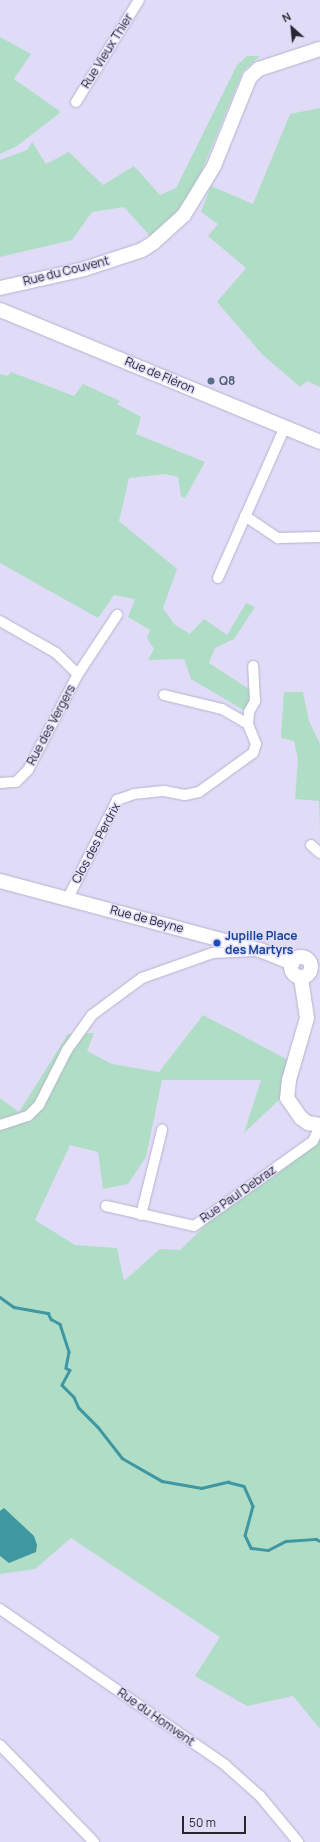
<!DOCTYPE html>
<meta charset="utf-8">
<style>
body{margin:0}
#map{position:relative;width:320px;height:1842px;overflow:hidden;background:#e0dcf8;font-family:Manrope,sans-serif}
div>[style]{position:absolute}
.green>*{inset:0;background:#b0ddc6}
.water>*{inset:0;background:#3e97a1}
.stream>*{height:2.5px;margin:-1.25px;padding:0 1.25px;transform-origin:1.25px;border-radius:1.25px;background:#3e97a1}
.roads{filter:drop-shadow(0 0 1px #b6b2cd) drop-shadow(0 0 1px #b6b2cd)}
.street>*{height:10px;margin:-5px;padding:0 5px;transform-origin:5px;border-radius:5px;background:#fff}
.secondary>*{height:14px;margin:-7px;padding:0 7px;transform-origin:7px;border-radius:7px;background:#fff}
.secondary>.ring{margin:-7px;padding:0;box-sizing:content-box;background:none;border:14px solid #fff;border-radius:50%}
.dots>*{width:11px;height:11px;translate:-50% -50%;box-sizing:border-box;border:2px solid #e0dcf8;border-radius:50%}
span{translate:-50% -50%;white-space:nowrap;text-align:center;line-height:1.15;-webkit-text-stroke:3px #e0dcf8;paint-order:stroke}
.street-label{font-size:12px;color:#282731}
.service-label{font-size:12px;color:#4e5e75;font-weight:700}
.left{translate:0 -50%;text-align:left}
.transit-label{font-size:12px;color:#164399;font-weight:700}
.north{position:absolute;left:272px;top:8px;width:40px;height:40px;-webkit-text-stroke:3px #e0dcf8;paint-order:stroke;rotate:333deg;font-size:11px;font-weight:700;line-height:16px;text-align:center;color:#282731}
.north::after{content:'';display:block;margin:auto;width:14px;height:18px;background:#282731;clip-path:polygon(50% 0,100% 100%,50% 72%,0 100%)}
.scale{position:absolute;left:182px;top:1816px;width:64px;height:18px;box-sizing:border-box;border:2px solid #282731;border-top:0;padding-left:5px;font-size:12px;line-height:14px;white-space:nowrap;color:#282731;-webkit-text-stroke:3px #e0dcf8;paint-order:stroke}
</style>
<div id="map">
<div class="green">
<div style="clip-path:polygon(0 37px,31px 54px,14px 79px,61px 112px,17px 146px,0 154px)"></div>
<div style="clip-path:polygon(247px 56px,260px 56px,243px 71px,203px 168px,181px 211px,151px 237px,124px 207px,92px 212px,72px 240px,0 257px,0 160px,27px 150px,32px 142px,46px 164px,69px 152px,103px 185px,134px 166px,160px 195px,176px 188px,237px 65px)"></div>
<div style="clip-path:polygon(320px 108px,320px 387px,307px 381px,300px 387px,262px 354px,217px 302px,246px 268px,208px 236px,218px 224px,201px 212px,211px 186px,253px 204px,290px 114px)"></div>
<div style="clip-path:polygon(11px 372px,74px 396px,83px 384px,120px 401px,117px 404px,141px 417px,136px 434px,205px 462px,185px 498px,181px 496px,178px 477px,165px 474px,129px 478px,119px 521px,177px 569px,163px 608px,174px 624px,190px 634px,204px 619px,227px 635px,246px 603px,255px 607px,234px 639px,215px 648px,209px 663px,252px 691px,255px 698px,245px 711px,191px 679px,184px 659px,148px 660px,154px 649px,147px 638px,150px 630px,128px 617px,135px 599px,114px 595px,98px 618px,0 563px,0 374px,8px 376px)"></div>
<div style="clip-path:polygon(284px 692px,303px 692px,309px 721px,320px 744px,320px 833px,319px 801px,295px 799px,298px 759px,294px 741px,281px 738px)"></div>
<div style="clip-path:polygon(203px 1015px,290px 1061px,281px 1084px,281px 1098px,244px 1133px,261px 1080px,162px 1080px,146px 1157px,128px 1184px,103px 1189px,98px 1152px,70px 1145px,35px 1220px,75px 1245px,117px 1248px,124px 1281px,160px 1249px,180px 1250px,216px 1215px,314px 1146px,320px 1138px,320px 1729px,293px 1696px,247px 1706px,195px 1676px,220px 1637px,71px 1538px,35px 1569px,0 1574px,0 1098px,19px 1112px,68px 1034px,94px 1033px,87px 1051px,112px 1064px,159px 1072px)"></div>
</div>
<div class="water">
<div style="clip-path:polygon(4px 1508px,34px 1536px,37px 1545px,36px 1552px,9px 1563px,0 1556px,0 1511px)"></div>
</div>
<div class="stream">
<div style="left:0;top:1297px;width:17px;rotate:36deg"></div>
<div style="left:14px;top:1307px;width:35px;rotate:10deg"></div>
<div style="left:48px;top:1313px;width:7px;rotate:63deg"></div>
<div style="left:51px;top:1319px;width:10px;rotate:29deg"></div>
<div style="left:60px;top:1324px;width:29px;rotate:72deg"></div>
<div style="left:69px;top:1352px;width:16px;rotate:101deg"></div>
<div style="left:66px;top:1368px;width:4px;rotate:27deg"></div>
<div style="left:70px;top:1370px;width:17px;rotate:118deg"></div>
<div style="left:62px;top:1385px;width:17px;rotate:45deg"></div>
<div style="left:74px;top:1397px;width:12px;rotate:66deg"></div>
<div style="left:79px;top:1408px;width:27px;rotate:45deg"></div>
<div style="left:98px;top:1427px;width:39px;rotate:52deg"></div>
<div style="left:122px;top:1458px;width:46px;rotate:29.9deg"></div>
<div style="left:162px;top:1481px;width:40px;rotate:10deg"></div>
<div style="left:201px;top:1488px;width:28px;rotate:-13deg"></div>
<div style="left:228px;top:1482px;width:16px;rotate:14deg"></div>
<div style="left:244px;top:1486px;width:22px;rotate:66deg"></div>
<div style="left:253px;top:1506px;width:30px;rotate:105deg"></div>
<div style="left:245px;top:1535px;width:14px;rotate:65deg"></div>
<div style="left:251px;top:1548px;width:17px;rotate:7deg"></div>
<div style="left:268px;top:1550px;width:20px;rotate:-27deg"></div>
<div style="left:286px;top:1541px;width:30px;rotate:-4deg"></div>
<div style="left:316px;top:1539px;width:4px;rotate:27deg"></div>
</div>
<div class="roads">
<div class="street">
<div style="left:76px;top:102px;width:120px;rotate:-58.3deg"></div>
<div style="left:245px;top:516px;width:40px;rotate:34deg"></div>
<div style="left:278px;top:538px;width:42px;rotate:-1.4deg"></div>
<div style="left:218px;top:578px;width:165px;rotate:-66.1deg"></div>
<div style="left:0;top:621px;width:64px;rotate:29.7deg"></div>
<div style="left:56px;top:653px;width:30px;rotate:44deg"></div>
<div style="left:164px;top:695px;width:60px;rotate:13.6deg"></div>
<div style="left:222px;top:709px;width:30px;rotate:30deg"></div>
<div style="left:0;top:783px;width:16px;rotate:-4deg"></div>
<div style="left:16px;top:782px;width:17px;rotate:-45deg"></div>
<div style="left:28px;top:770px;width:108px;rotate:-62.5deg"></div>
<div style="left:78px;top:674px;width:71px;rotate:-56.5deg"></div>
<div style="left:311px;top:845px;width:12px;rotate:42deg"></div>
<div style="left:68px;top:898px;width:110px;rotate:-63.4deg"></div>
<div style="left:117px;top:800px;width:18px;rotate:-19deg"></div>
<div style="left:134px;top:794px;width:30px;rotate:-6deg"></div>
<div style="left:164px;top:791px;width:21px;rotate:11deg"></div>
<div style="left:185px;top:795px;width:14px;rotate:-12deg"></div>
<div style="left:199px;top:792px;width:67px;rotate:-35.8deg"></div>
<div style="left:253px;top:753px;width:9px;rotate:-72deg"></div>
<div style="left:256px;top:744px;width:22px;rotate:-112deg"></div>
<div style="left:248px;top:724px;width:12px;rotate:-85deg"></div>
<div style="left:249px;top:712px;width:13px;rotate:-61deg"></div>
<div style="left:255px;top:701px;width:35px;rotate:-93deg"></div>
<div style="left:0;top:1125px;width:29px;rotate:-18deg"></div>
<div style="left:28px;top:1116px;width:16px;rotate:-45deg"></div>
<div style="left:39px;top:1105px;width:62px;rotate:-63deg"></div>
<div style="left:67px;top:1050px;width:43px;rotate:-54.5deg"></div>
<div style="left:92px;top:1015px;width:62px;rotate:-36.5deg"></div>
<div style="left:142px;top:978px;width:75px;rotate:-19.4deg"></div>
<div style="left:213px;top:953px;width:42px;rotate:-2.7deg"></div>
<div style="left:106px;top:1206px;width:90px;rotate:12.8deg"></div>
<div style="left:194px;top:1226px;width:146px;rotate:-35.5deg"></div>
<div style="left:313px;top:1141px;width:17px;rotate:-65deg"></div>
<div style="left:141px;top:1215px;width:88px;rotate:-76.1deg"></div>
<div style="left:0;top:1609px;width:274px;rotate:34.7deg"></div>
<div style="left:225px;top:1765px;width:47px;rotate:41.5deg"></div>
<div style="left:260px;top:1796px;width:60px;rotate:50.4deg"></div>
<div style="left:0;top:1745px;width:135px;rotate:45.9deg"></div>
</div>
<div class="secondary">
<div style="left:0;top:288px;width:86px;rotate:-12.7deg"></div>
<div style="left:84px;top:269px;width:61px;rotate:-18.1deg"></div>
<div style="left:142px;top:250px;width:13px;rotate:-32deg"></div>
<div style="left:153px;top:243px;width:42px;rotate:-42.1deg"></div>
<div style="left:184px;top:215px;width:57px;rotate:-58.5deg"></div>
<div style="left:214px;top:166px;width:96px;rotate:-68deg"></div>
<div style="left:250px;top:77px;width:12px;rotate:-42deg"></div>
<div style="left:259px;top:69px;width:64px;rotate:-18.2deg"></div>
<div style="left:0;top:310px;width:346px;rotate:22.4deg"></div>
<div style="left:0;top:881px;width:269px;rotate:14.9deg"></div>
<div style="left:260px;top:950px;width:35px;rotate:22deg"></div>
<div class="ring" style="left:291px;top:957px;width:6px;height:6px"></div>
<div style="left:301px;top:978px;width:40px;rotate:81.5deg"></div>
<div style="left:307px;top:1018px;width:65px;rotate:106.2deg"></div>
<div style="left:289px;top:1080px;width:18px;rotate:96deg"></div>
<div style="left:287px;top:1098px;width:24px;rotate:55deg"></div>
<div style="left:301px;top:1118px;width:9px;rotate:36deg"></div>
<div style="left:308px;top:1123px;width:12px;rotate:9deg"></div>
</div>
</div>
<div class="dots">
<div style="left:211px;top:381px;background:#5c6f8a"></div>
<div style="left:217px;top:943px;background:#1a4fb4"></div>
</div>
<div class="street-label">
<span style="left:107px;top:51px;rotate:-58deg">Rue Vieux Thier</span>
<span style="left:66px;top:271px;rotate:-14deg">Rue du Couvent</span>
<span style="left:160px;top:375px;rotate:23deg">Rue de Fléron</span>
<span style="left:51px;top:725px;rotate:-62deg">Rue des Vergers</span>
<span style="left:96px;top:843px;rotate:-62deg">Clos des Perdrix</span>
<span style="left:147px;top:919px;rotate:15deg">Rue de Beyne</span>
<span style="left:238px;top:1194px;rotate:-35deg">Rue Paul Debraz</span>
<span style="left:156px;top:1717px;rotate:35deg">Rue du Homvent</span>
</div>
<div class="service-label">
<span class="left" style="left:219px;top:381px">Q8</span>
</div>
<div class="transit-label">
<span class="left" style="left:225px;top:943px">Jupille Place<br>des Martyrs</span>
</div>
<div class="north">N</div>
<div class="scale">50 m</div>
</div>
